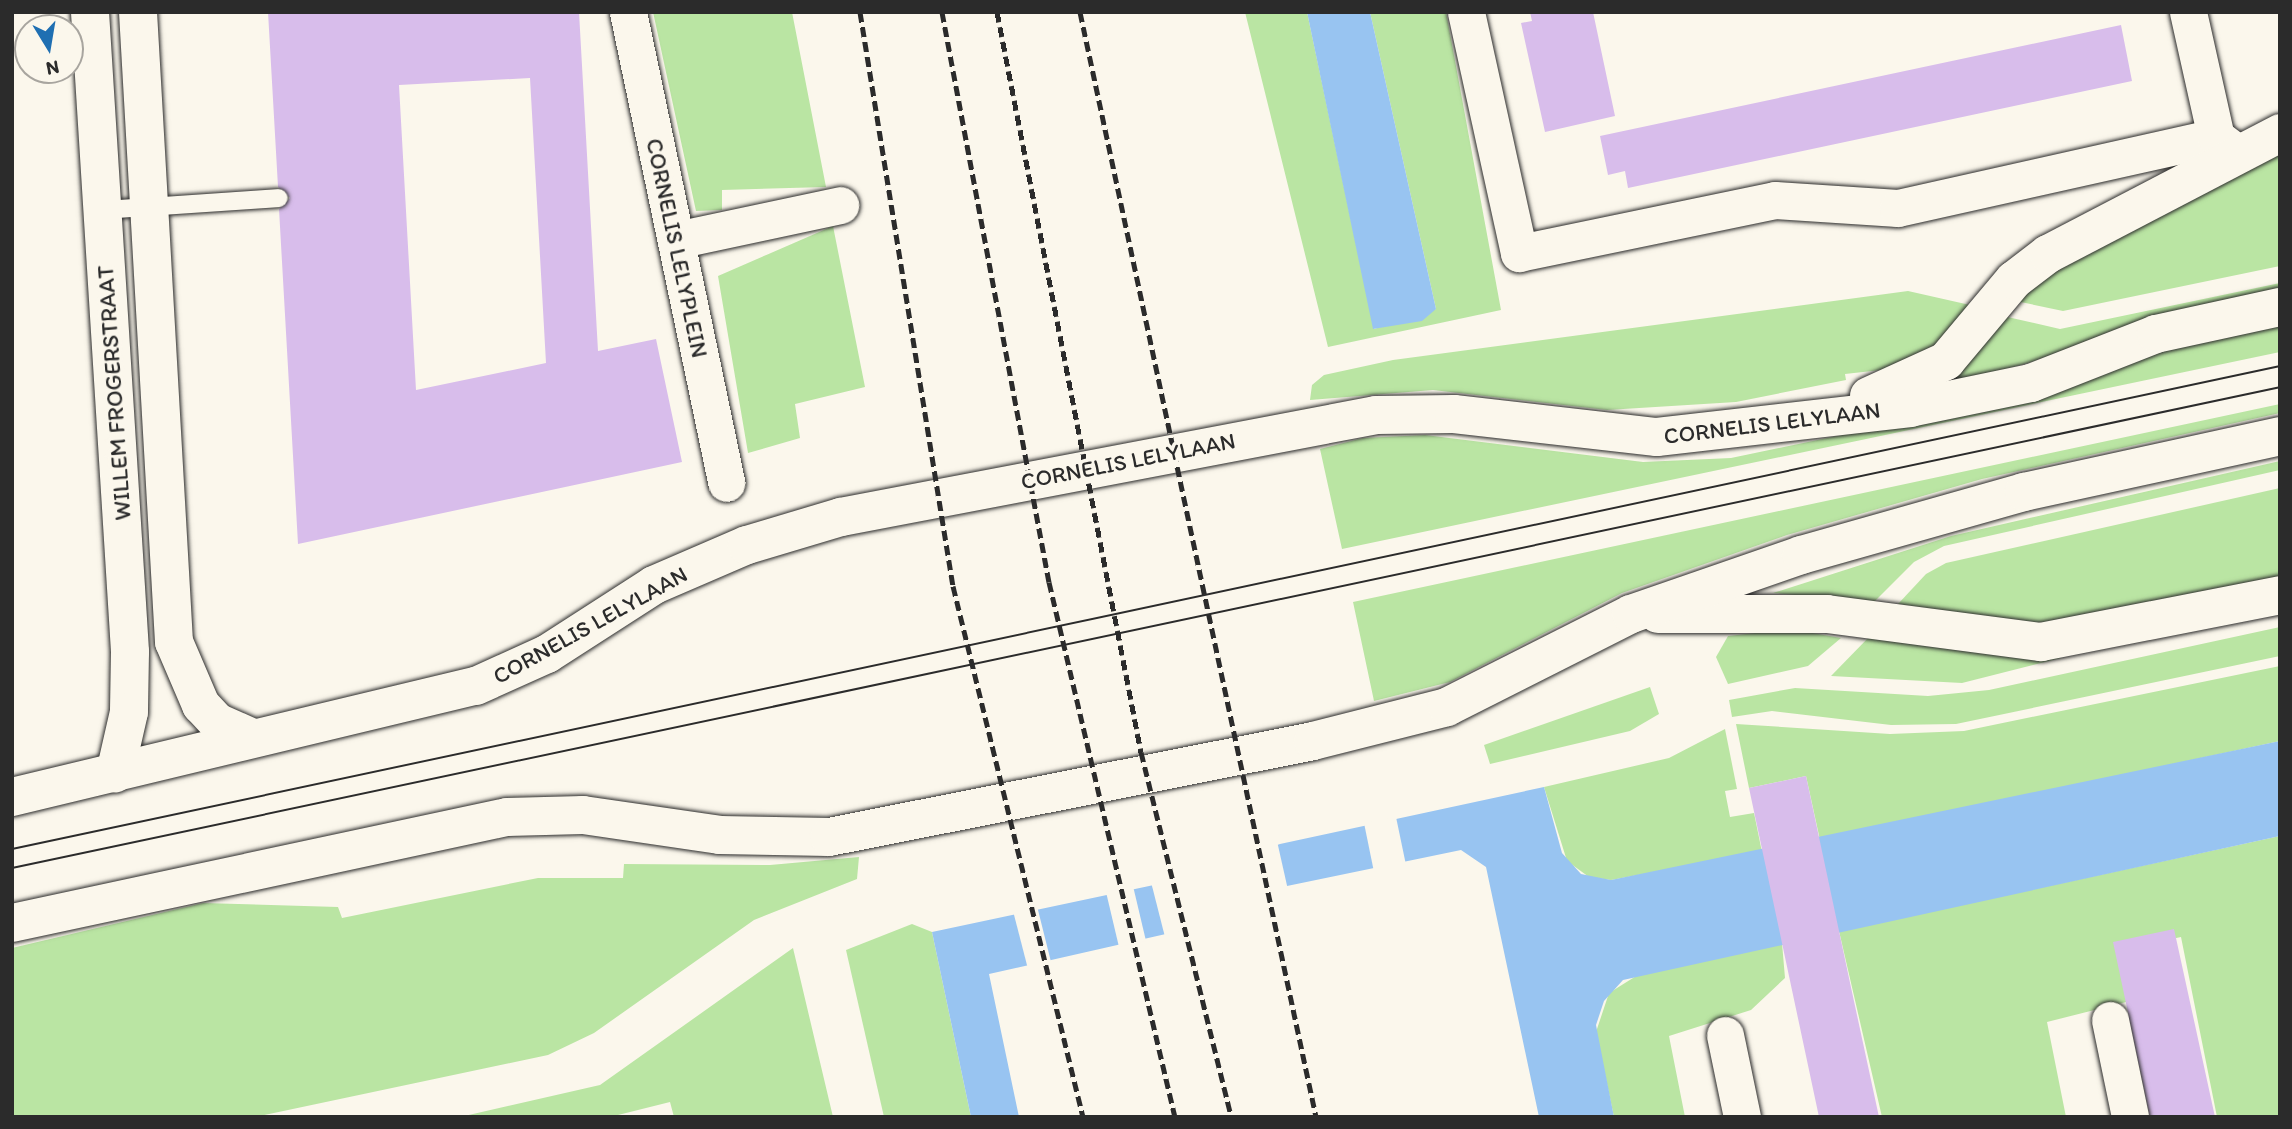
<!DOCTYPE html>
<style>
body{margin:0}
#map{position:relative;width:2292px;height:1129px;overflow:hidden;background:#fbf7ec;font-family:Itim,sans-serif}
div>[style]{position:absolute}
.green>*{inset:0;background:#bae5a3}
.water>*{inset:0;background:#98c4f1}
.pier>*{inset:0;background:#fbf7ec}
.building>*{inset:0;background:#d8bdeb}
.roads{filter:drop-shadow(0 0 2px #2b2b2b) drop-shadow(0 0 2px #2b2b2b)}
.lane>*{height:18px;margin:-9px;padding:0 9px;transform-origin:9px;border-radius:9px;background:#fbf7ec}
.street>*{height:37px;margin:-18.5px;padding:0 18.5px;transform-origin:18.5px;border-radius:18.5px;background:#fbf7ec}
.secondary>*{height:38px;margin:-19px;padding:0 19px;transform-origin:19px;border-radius:19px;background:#fbf7ec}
.tram>*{height:2px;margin:-1px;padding:0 1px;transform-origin:1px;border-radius:1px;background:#2b2b2b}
.rail>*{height:5px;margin-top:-2.5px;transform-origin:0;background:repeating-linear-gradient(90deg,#2b2b2b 0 10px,transparent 0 15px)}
span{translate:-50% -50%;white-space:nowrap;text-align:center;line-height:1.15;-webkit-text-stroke:7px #fbf7ec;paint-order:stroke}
.street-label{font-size:23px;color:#2b2b2b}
.frame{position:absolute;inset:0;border:14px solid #2b2b2b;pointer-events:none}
.north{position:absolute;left:14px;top:14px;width:70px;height:70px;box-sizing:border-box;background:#fbf7ec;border:2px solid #a8a59f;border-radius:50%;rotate:169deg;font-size:19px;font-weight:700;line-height:28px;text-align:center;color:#2b2b2b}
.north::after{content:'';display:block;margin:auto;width:24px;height:32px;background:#1f6fb2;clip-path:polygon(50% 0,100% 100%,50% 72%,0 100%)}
</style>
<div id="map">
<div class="green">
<div style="clip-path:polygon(653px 12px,792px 12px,826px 187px,722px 190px,722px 210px,696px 211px)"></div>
<div style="clip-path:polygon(1245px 12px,1307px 12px,1374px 329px,1436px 309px,1370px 12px,1446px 12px,1501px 310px,1328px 347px)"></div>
<div style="clip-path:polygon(2280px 149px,2280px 266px,2063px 311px,2016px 301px,2020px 289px)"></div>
<div style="clip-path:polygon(833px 226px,865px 387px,795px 404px,800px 438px,748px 453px,718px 276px)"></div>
<div style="clip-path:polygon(2280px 283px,2280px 292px,1946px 386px,2003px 316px,2060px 329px)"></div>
<div style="clip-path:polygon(1908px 291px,1970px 305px,1939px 348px,1899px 368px,1845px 374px,1846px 380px,1736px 402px,1607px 410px,1433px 390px,1310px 400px,1312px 385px,1324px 375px,1393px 360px)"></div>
<div style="clip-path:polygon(2280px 320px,2280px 352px,1342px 549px,1320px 449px,1363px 438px,1425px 435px,1643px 462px,1731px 458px,2071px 387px,2160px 349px)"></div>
<div style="clip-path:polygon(2280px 404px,2280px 413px,1982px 479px,1787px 535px,1622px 593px,1450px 682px,1374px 701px,1353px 602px)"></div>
<div style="clip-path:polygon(2280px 461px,2280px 470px,1944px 546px,1914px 562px,1874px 602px,1773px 593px,1951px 536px)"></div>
<div style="clip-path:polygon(2280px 488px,2280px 580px,2100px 618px,2024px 624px,1898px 604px,1926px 574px,1946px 563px)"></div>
<div style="clip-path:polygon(2280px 627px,2280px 656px,1956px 724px,1891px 725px,1772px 711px,1732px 717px,1729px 700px,1795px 688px,1928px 696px,1989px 690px)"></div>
<div style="clip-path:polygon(1790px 629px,1841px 638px,1808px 666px,1728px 684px,1716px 657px,1728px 636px)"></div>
<div style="clip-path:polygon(1869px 637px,2060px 656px,2061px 658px,1962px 683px,1831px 676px)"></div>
<div style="clip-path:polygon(2280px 666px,2280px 741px,1820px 840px,1806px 776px,1749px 788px,1736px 724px,1890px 734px,1964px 731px)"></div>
<div style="clip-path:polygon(1650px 687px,1659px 714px,1630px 731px,1490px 764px,1484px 745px)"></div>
<div style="clip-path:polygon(1725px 729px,1737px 789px,1725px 791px,1730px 817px,1754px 813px,1762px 852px,1611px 880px,1589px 877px,1567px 861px,1544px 787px,1669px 758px)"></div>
<div style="clip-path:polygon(2280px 836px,2280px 1117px,2217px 1117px,2181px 937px,2124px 949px,2134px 1000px,2047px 1022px,2066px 1117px,1882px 1117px,1839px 931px)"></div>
<div style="clip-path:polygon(859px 857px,857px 879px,754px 920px,594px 1033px,548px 1055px,255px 1117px,12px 1117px,12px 948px,203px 903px,338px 907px,342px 918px,538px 878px,623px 878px,624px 864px,770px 865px)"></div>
<div style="clip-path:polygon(912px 924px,932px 932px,971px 1117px,884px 1117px,846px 950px)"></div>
<div style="clip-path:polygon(1782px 943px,1785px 978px,1751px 1010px,1669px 1036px,1685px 1117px,1614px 1117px,1596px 1032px,1609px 993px,1641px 973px)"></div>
<div style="clip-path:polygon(793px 948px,833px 1117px,674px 1117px,670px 1102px,610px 1117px,460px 1117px,600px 1085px)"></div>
</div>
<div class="water">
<div style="clip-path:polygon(1307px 12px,1370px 12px,1436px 309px,1422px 321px,1373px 329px)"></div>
<div style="clip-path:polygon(2280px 741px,2280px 836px,1623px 980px,1604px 1001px,1596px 1025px,1614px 1117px,1539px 1117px,1486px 867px,1461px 850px,1287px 886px,1179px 931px,989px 974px,1019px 1117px,971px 1117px,932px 932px,1168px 882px,1280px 844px,1544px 787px,1562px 853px,1581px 874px,1611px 880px)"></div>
</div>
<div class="pier">
<div style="clip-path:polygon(1396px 817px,1406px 865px,1374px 872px,1364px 823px)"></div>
<div style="clip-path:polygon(1277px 841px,1288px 890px,1165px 937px,1151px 882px)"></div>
<div style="clip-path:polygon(1133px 886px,1146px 941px,1119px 947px,1106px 892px)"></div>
<div style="clip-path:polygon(1037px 906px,1051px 962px,1028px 969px,1013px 911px)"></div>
</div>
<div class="building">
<div style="clip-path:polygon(evenodd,268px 12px,579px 12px,598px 351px,656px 339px,682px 462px,298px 544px,279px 209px,290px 198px,278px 187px,268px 12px,530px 78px,546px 363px,416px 390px,399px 85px,530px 78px)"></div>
<div style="clip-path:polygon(1530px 12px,1593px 12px,1615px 116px,1545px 132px,1521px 23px,1532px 21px)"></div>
<div style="clip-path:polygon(2121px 25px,2132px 81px,1628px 188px,1625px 171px,1608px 175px,1600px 136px)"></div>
<div style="clip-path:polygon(1806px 776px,1852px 992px,1879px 1117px,1819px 1117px,1749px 788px)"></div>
<div style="clip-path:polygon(2174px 929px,2195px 1025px,2215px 1117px,2150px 1117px,2127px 1008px,2113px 942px)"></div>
</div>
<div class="roads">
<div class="lane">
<div style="left:103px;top:210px;width:176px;rotate:-3.9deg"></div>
</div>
<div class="street">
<div style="left:628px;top:12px;width:481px;rotate:78.2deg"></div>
<div style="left:1466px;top:12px;width:247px;rotate:77.6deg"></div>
<div style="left:1519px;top:253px;width:261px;rotate:-11.7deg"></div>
<div style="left:1775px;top:200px;width:123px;rotate:3.7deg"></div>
<div style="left:1898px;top:208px;width:326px;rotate:-12.6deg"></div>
<div style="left:2188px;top:12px;width:128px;rotate:77.4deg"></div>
<div style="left:2216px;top:137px;width:25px;rotate:37deg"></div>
<div style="left:676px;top:240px;width:168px;rotate:-12deg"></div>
<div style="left:2110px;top:1020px;width:99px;rotate:78.3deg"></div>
<div style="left:1725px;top:1035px;width:84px;rotate:78.3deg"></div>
</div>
<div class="secondary">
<div style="left:90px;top:12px;width:641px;rotate:86.42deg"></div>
<div style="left:130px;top:652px;width:60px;rotate:91deg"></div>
<div style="left:129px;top:712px;width:63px;rotate:102.9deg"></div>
<div style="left:138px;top:12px;width:631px;rotate:86.73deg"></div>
<div style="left:174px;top:642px;width:69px;rotate:66.8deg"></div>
<div style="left:201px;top:705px;width:23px;rotate:47deg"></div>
<div style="left:217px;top:722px;width:37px;rotate:24deg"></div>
<div style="left:1869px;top:396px;width:85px;rotate:-24.4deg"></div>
<div style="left:1946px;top:361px;width:106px;rotate:-50deg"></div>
<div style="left:2014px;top:280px;width:43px;rotate:-37.4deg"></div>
<div style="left:2048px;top:254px;width:262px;rotate:-27.5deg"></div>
<div style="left:1658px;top:614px;width:169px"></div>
<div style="left:1827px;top:614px;width:216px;rotate:7.5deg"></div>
<div style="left:2041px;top:642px;width:244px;rotate:-11.1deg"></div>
<div style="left:12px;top:797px;width:477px;rotate:-13.5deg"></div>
<div style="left:476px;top:686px;width:78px;rotate:-24.3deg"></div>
<div style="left:547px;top:654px;width:127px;rotate:-32.8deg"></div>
<div style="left:654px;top:585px;width:101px;rotate:-23.3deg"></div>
<div style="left:747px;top:545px;width:98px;rotate:-16.6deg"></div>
<div style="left:841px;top:517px;width:545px;rotate:-10.79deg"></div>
<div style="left:1376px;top:415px;width:78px;rotate:-0.7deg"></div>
<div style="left:1454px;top:414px;width:204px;rotate:6.5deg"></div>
<div style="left:1657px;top:437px;width:255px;rotate:-6.5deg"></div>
<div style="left:1910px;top:408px;width:124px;rotate:-11.7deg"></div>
<div style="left:2031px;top:383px;width:134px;rotate:-21.4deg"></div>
<div style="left:2156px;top:334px;width:127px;rotate:-12.3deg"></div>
<div style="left:12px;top:923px;width:506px;rotate:-12.09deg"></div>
<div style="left:507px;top:817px;width:76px;rotate:-1.5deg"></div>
<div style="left:583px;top:815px;width:138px;rotate:8.3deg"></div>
<div style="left:720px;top:835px;width:109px;rotate:1.1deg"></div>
<div style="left:829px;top:837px;width:493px;rotate:-11.2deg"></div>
<div style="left:1313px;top:741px;width:138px;rotate:-14.2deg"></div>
<div style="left:1447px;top:707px;width:206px;rotate:-26.8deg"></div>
<div style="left:1631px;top:614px;width:180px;rotate:-19.1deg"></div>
<div style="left:1801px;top:555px;width:232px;rotate:-15.8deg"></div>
<div style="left:2024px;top:492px;width:262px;rotate:-12.3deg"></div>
</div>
</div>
<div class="tram">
<div style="left:12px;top:849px;width:2319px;rotate:-12.02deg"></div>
<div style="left:12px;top:868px;width:2318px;rotate:-11.97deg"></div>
</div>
<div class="rail">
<div style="left:860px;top:12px;width:581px;rotate:80.8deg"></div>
<div style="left:953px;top:586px;width:547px;rotate:76.24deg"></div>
<div style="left:942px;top:12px;width:580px;rotate:79.37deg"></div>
<div style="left:1049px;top:582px;width:550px;rotate:76.75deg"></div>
<div style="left:997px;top:12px;width:754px;rotate:78.99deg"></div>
<div style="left:1141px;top:752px;width:376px;rotate:76.1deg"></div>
<div style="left:1080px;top:12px;width:1130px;rotate:77.94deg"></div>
</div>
<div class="street-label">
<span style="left:677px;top:248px;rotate:78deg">CORNELIS LELYPLEIN</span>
<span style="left:114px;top:393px;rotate:-94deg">WILLEM FROGERSTRAAT</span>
<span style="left:1772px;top:423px;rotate:-7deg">CORNELIS LELYLAAN</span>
<span style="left:1128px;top:461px;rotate:-11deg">CORNELIS LELYLAAN</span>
<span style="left:590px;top:625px;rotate:-29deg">CORNELIS LELYLAAN</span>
</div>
<div class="frame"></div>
<div class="north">N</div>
</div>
